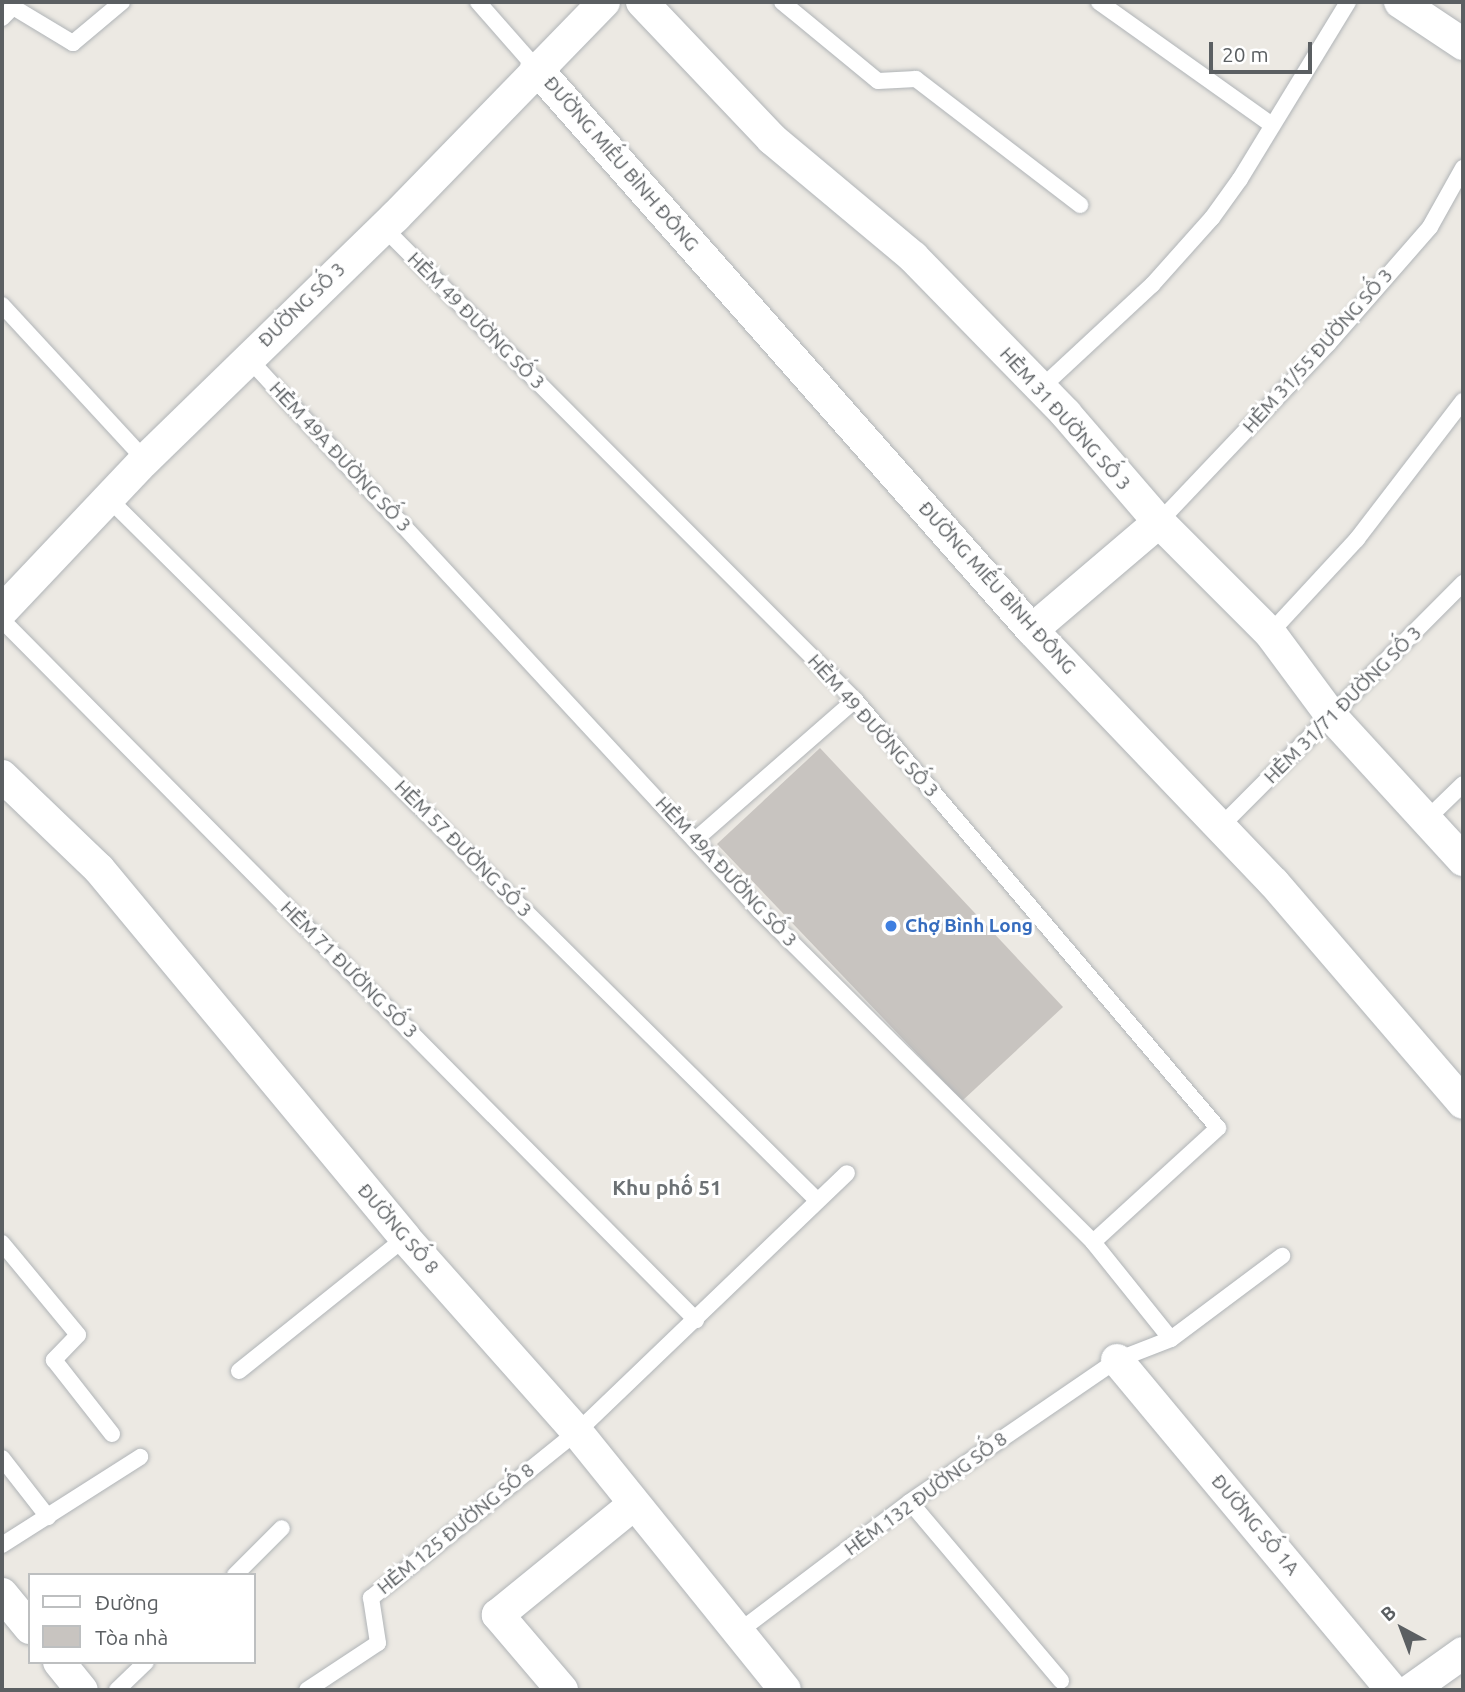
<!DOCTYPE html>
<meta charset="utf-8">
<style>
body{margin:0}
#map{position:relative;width:1465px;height:1692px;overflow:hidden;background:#ece9e3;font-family:Ubuntu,sans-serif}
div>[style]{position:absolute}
.building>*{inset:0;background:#c8c4c0}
.roads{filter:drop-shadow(0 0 2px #b0b4b7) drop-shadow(0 0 2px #b0b4b7)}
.service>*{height:16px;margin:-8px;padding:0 8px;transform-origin:8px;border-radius:8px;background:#fff}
.minor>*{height:32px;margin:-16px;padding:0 16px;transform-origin:16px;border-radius:16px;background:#fff}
.dots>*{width:19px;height:19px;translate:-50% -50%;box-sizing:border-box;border:4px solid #fff;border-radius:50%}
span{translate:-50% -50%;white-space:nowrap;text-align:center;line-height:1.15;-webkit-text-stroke:6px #fff;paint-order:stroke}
.street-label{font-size:19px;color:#5b5f62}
.shop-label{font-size:19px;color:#366cbe;font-weight:700}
.left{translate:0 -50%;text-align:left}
.neighbourhood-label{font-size:21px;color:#6c7174;font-weight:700}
.frame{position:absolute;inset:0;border:4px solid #5b5f62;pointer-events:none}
.legend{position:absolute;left:28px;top:1573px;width:228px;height:91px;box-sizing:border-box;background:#fff;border:2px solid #bdbfc0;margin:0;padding:9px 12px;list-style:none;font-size:21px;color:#5b5f62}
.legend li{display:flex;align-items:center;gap:14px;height:35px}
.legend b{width:35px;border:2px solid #bdbfc0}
.north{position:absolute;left:1367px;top:1594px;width:70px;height:70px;-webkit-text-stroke:5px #fff;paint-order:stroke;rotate:319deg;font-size:19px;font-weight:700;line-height:28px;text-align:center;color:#5b5f62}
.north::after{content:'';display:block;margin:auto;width:24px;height:32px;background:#5b5f62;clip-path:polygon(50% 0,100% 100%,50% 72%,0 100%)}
.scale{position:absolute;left:1209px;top:42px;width:103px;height:32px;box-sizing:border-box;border:4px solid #5b5f62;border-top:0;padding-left:9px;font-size:21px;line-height:24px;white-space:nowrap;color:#5b5f62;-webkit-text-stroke:5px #fff;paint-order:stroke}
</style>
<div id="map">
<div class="building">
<div style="clip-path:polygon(820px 748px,1063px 1007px,962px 1101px,717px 844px)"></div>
</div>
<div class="roads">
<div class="service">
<div style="left:478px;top:2px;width:88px;rotate:48.7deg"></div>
<div style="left:782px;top:2px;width:124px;rotate:39.5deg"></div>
<div style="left:878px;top:81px;width:38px;rotate:-3deg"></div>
<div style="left:916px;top:79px;width:207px;rotate:37.5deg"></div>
<div style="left:1099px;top:2px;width:212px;rotate:35.4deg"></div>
<div style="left:2px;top:18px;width:16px;rotate:-45deg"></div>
<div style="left:13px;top:7px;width:70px;rotate:31deg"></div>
<div style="left:73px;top:43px;width:64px;rotate:-39.9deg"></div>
<div style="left:383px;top:227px;width:668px;rotate:45.06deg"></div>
<div style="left:855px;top:700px;width:561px;rotate:49.7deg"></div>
<div style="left:1218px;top:1128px;width:169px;rotate:137.6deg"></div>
<div style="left:2px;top:305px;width:211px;rotate:47.3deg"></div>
<div style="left:248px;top:358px;width:754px;rotate:47.2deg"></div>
<div style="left:760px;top:911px;width:470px;rotate:44.8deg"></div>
<div style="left:1093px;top:1242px;width:124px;rotate:51.2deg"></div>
<div style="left:1171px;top:1339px;width:58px;rotate:158.7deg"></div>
<div style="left:1117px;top:1360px;width:251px;rotate:145.6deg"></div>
<div style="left:910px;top:1502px;width:216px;rotate:142.9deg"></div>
<div style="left:1040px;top:389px;width:153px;rotate:-42.9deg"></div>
<div style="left:1152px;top:285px;width:90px;rotate:-48.2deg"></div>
<div style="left:1212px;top:218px;width:48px;rotate:-54.3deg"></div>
<div style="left:1240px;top:179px;width:207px;rotate:-58.6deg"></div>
<div style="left:109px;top:499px;width:996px;rotate:44.72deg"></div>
<div style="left:1159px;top:522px;width:245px;rotate:-46.5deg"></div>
<div style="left:1328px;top:344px;width:155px;rotate:-48.9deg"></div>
<div style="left:1430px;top:227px;width:68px;rotate:-60.8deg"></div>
<div style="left:2px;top:620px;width:986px;rotate:45.25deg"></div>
<div style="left:1270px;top:633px;width:128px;rotate:-47.2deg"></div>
<div style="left:1357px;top:539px;width:174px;rotate:-52.5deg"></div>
<div style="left:1427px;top:819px;width:50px;rotate:-44.2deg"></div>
<div style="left:1222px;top:825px;width:342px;rotate:-45.1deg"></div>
<div style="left:695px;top:840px;width:213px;rotate:-41.2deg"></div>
<div style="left:2px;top:1243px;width:119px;rotate:50.4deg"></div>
<div style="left:78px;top:1335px;width:35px;rotate:134deg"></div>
<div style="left:54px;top:1360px;width:94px;rotate:51.9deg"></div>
<div style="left:1171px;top:1339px;width:139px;rotate:-36.8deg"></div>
<div style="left:239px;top:1371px;width:213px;rotate:-38.7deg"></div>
<div style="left:2px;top:1458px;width:75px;rotate:52.1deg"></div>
<div style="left:910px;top:1502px;width:234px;rotate:49.8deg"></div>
<div style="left:2px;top:1545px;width:164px;rotate:-32.5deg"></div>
<div style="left:235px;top:1575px;width:66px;rotate:-45deg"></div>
<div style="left:117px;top:1690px;width:40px;rotate:-44deg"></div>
<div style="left:307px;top:1690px;width:85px;rotate:-33.5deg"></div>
<div style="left:378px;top:1643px;width:46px;rotate:-98.8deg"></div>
<div style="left:371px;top:1598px;width:265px;rotate:-38.9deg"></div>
<div style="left:577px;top:1432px;width:374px;rotate:-43.8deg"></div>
</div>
<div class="minor">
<div style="left:642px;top:2px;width:189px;rotate:46.5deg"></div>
<div style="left:772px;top:139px;width:184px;rotate:39.9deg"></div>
<div style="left:913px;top:257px;width:219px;rotate:45.7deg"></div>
<div style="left:1066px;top:414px;width:143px;rotate:49.3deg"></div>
<div style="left:1159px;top:522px;width:157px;rotate:45deg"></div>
<div style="left:1270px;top:633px;width:106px;rotate:53.5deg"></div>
<div style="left:1333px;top:718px;width:193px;rotate:47.5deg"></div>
<div style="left:1400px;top:2px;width:76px;rotate:33.7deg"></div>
<div style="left:536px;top:68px;width:750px;rotate:48.57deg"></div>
<div style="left:1032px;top:630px;width:350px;rotate:46.3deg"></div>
<div style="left:1274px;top:883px;width:290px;rotate:49.3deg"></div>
<div style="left:2px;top:611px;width:208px;rotate:-46.6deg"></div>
<div style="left:145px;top:460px;width:349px;rotate:-44.2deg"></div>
<div style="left:395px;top:217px;width:300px;rotate:-45.8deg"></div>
<div style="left:1032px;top:630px;width:167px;rotate:-40.4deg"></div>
<div style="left:2px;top:776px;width:134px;rotate:43.8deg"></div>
<div style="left:99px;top:869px;width:479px;rotate:50.3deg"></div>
<div style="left:405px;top:1238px;width:259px;rotate:48.4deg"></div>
<div style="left:577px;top:1432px;width:331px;rotate:51.1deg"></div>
<div style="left:1117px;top:1360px;width:430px;rotate:50.2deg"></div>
<div style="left:2px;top:1594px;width:44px;rotate:50.5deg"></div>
<div style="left:59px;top:1662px;width:36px;rotate:51deg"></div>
<div style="left:562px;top:1690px;width:99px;rotate:-130.5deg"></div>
<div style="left:498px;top:1615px;width:174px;rotate:-39.2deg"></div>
<div style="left:1411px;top:1690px;width:64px;rotate:-35.4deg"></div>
</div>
</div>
<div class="dots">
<div style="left:891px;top:926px;background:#3f7fe0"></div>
</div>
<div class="street-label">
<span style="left:621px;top:164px;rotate:49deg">ĐƯỜNG MIẾU BÌNH ĐÔNG</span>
<span style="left:302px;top:305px;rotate:-44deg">ĐƯỜNG SỐ 3</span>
<span style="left:476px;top:321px;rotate:45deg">HẺM 49 ĐƯỜNG SỐ 3</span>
<span style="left:1318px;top:351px;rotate:-48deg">HẺM 31/55 ĐƯỜNG SỐ 3</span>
<span style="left:1065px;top:419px;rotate:48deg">HẺM 31 ĐƯỜNG SỐ 3</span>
<span style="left:340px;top:457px;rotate:47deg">HẺM 49A ĐƯỜNG SỐ 3</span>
<span style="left:997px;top:588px;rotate:48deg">ĐƯỜNG MIẾU BÌNH ĐÔNG</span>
<span style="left:1343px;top:705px;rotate:-45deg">HẺM 31/71 ĐƯỜNG SỐ 3</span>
<span style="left:873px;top:726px;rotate:48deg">HẺM 49 ĐƯỜNG SỐ 3</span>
<span style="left:463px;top:849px;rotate:45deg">HẺM 57 ĐƯỜNG SỐ 3</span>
<span style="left:726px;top:872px;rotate:47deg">HẺM 49A ĐƯỜNG SỐ 3</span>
<span style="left:349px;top:970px;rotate:45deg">HẺM 71 ĐƯỜNG SỐ 3</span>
<span style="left:398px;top:1229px;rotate:49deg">ĐƯỜNG SỐ 8</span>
<span style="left:926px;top:1494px;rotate:-36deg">HẺM 132 ĐƯỜNG SỐ 8</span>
<span style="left:1255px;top:1525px;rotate:50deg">ĐƯỜNG SỐ 1A</span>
<span style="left:456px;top:1529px;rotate:-39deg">HẺM 125 ĐƯỜNG SỐ 8</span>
</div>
<div class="shop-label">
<span class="left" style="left:905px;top:926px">Chợ Bình Long</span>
</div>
<div class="neighbourhood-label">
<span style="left:667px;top:1187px">Khu phố 51</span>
</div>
<div class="frame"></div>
<ul class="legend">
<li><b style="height:9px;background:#fff"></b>Đường</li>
<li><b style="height:19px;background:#c8c4c0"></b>Tòa nhà</li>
</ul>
<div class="north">B</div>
<div class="scale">20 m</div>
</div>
